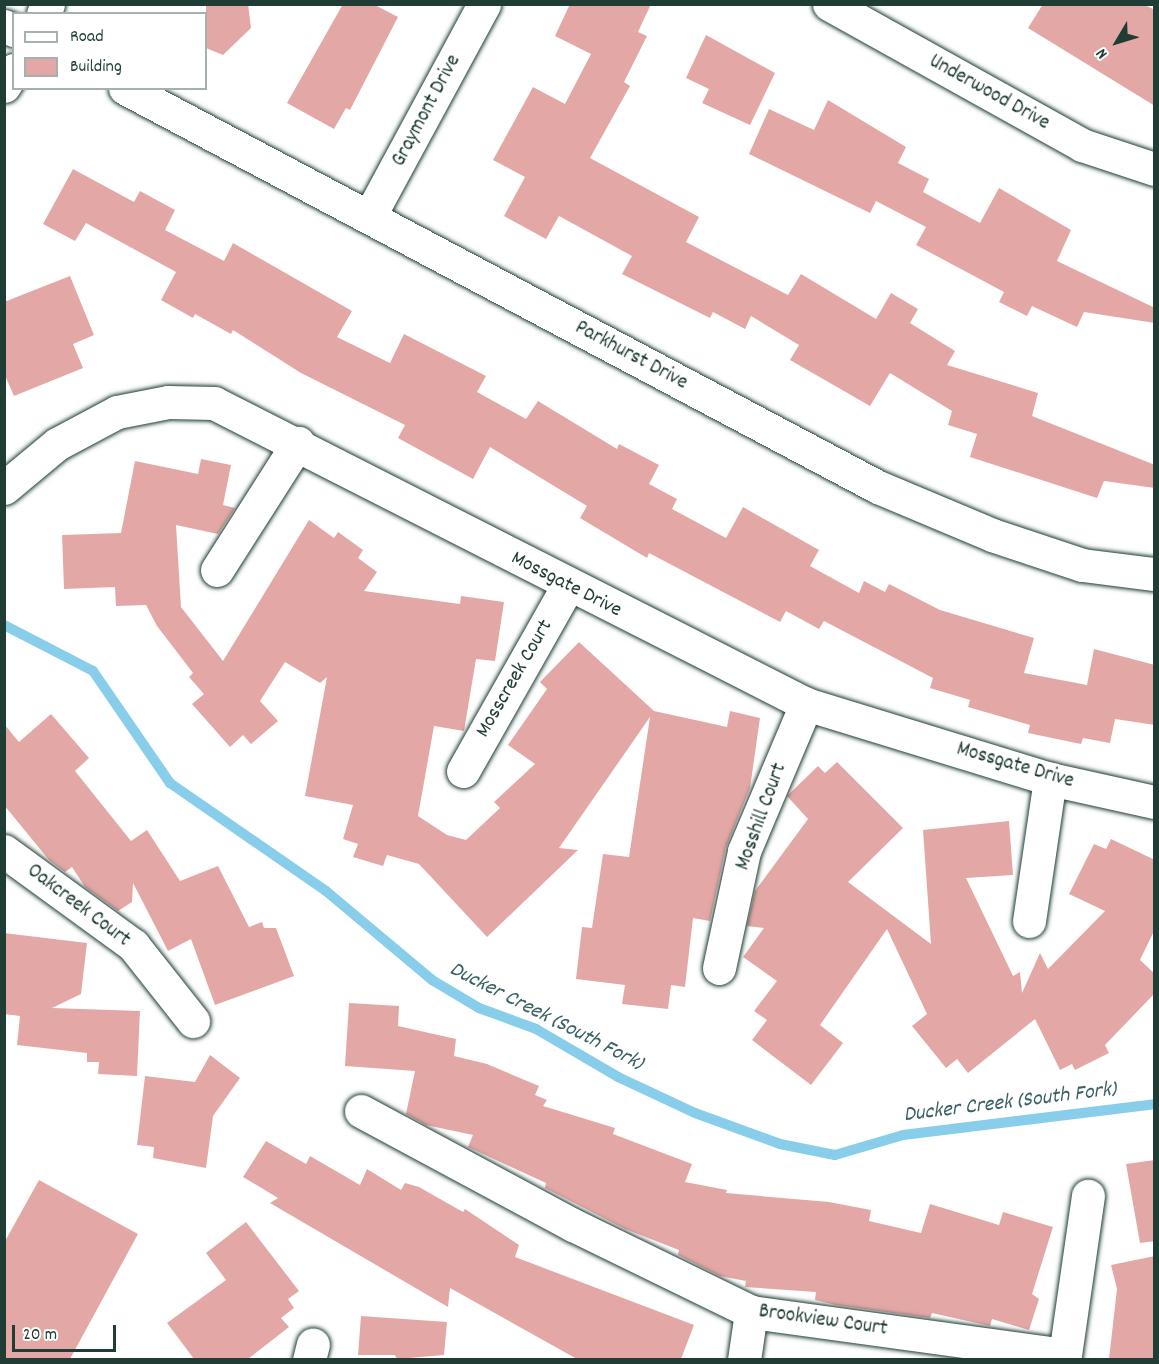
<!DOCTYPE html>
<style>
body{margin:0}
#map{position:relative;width:1159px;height:1364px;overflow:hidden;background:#fff;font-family:Dekko,sans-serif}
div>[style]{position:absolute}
.stream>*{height:10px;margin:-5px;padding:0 5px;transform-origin:5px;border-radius:5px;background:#88cdea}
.building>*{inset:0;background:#e3a8a6}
.roads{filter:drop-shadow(0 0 2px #1f3d34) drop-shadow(0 0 2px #1f3d34)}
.street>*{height:33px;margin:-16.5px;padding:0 16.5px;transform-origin:16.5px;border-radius:16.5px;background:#fff}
span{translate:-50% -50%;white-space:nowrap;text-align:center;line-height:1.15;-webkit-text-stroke:5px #fff;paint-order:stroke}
.street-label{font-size:21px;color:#1f3d34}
.water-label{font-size:22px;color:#396162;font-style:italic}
.frame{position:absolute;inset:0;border:6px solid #1f3d34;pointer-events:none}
.legend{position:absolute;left:12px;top:12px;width:195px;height:78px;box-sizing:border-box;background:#fff;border:2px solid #a5b1ae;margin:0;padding:8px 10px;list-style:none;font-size:18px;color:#1f3d34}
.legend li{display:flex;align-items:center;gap:12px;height:30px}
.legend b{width:30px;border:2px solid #a5b1ae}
.north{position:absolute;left:1087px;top:12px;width:60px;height:60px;-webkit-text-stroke:4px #fff;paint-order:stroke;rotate:232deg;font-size:16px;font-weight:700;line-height:24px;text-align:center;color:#1f3d34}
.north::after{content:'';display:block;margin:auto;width:21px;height:27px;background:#1f3d34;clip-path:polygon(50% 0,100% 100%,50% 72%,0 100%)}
.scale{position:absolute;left:12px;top:1325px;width:104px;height:27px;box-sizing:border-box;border:3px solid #1f3d34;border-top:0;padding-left:8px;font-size:18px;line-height:21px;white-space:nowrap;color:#1f3d34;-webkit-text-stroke:4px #fff;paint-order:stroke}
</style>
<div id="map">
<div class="stream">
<div style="left:4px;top:625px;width:100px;rotate:27.3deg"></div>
<div style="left:93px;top:671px;width:136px;rotate:55.5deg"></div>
<div style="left:170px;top:783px;width:190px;rotate:34.7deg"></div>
<div style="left:326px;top:891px;width:138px;rotate:40deg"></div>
<div style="left:432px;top:980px;width:55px;rotate:30.8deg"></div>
<div style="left:479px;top:1008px;width:61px;rotate:20.2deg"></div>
<div style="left:536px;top:1029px;width:95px;rotate:30.3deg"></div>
<div style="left:618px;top:1077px;width:85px;rotate:25.1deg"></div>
<div style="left:695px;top:1113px;width:90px;rotate:20deg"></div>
<div style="left:780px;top:1144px;width:56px;rotate:11.3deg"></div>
<div style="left:835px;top:1155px;width:71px;rotate:-16.4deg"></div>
<div style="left:903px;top:1135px;width:253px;rotate:-7deg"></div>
</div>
<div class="building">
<div style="clip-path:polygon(206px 4px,248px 4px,251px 28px,223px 55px,206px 48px)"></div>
<div style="clip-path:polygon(343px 4px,373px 4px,398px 17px,350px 110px,346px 108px,334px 129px,287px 103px)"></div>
<div style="clip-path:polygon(570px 4px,651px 4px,638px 32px,647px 36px,624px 82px,630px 86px,590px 158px,699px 217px,686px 242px,788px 295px,801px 274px,876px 319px,891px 293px,918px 309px,910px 323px,955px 351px,947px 365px,1038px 393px,1032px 416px,1155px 465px,1155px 488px,1104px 481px,1097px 498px,970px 457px,977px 434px,948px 425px,952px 411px,890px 373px,870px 406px,790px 360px,799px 345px,751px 316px,745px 329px,713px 312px,710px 318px,622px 274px,632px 256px,559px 216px,546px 239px,504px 216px,525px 177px,493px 160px,533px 87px,565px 104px,591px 54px,555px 36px)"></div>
<div style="clip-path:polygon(1043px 4px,1143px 4px,1155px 10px,1155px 106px,1028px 28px)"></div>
<div style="clip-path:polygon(706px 35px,775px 73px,750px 125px,702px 103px,709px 89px,686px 78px)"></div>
<div style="clip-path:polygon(828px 100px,906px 147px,898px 163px,929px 179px,923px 192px,980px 223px,999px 188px,1071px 230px,1057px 261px,1155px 308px,1155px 323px,1084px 312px,1077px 327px,1032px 306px,1027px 316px,999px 302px,1004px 292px,916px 245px,926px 227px,876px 201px,870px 213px,749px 154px,769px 109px,814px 130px)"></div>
<div style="clip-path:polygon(73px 169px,134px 202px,140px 191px,175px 210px,165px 230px,224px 261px,233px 243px,352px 311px,337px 337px,390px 363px,404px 334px,486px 376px,477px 392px,526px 419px,538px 401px,617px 449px,619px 444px,659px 465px,649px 484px,677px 499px,672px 509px,726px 538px,743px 507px,819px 550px,810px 566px,859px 593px,864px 581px,885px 592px,889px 584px,940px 610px,1034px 638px,1024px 673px,1087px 685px,1094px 649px,1155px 665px,1155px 725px,1115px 719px,1110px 743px,1083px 738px,1081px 744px,1028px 733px,1030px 725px,968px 707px,970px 700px,930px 688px,933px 678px,824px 621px,819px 629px,786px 611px,780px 622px,649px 553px,647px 558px,580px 518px,587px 506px,490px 447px,473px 479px,398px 438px,405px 425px,301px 373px,233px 330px,231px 334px,195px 314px,193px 318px,161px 300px,176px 272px,86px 223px,75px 241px,43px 224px)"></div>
<div style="clip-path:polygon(70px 276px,94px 335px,73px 344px,83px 368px,14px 396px,4px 373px,4px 302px)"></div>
<div style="clip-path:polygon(201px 459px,231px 465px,223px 505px,235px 508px,218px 534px,176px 525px,181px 607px,223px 661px,309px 520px,334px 538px,338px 532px,363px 550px,358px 558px,377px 572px,364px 591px,460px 604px,461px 596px,504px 602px,495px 661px,476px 659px,464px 731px,434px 726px,418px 816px,447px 835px,466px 840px,500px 808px,494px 802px,535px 764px,508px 745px,547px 689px,540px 682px,579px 642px,654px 711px,727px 727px,730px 711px,760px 718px,750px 788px,726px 847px,710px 921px,693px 918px,685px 987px,671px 985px,668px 1009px,622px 1004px,625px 985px,576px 979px,582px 927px,592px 928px,603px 854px,629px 857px,650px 717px,559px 848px,578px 850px,487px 937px,419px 864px,387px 855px,383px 866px,353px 857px,358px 844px,343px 839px,353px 805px,305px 796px,327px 677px,320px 683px,285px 662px,260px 701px,278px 721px,251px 744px,243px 735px,230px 747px,192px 704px,204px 694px,189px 677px,193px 673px,157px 626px,146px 605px,116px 606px,115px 587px,64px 589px,62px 535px,121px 533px,135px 461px,198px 474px)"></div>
<div style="clip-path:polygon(51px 714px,89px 758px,75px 771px,131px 841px,147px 830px,180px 881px,218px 866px,249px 927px,262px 922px,264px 928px,276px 928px,294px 976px,215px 1005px,191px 939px,168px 951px,133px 883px,132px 902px,118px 911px,85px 887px,72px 867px,65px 872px,49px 860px,4px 805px,4px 724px,19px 742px)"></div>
<div style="clip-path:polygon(837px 762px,903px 828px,848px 882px,931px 944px,923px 830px,1009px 821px,1013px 875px,966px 878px,1013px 976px,1020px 972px,1022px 993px,1040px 953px,1048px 969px,1105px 911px,1069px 894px,1094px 844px,1106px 849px,1111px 839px,1155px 860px,1155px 929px,1140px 960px,1155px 974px,1155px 993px,1105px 1045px,1109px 1053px,1075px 1070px,1072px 1064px,1060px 1070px,1035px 1019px,968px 1073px,957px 1059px,946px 1068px,912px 1026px,927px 1014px,887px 929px,820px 1025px,843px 1043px,811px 1085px,752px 1040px,767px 1020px,754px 1011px,777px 981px,743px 957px,764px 928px,747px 926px,755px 891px,808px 819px,787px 796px,818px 766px,825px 773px)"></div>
<div style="clip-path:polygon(4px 933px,87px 943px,81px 994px,52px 1008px,140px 1011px,137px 1076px,98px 1074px,99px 1062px,87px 1062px,87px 1053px,17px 1045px,20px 1016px,4px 1014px)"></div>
<div style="clip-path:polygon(349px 1003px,399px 1006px,398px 1026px,456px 1039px,454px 1056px,487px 1064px,539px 1086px,535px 1095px,547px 1100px,543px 1106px,615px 1128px,613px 1134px,692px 1164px,685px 1182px,727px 1190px,726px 1193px,829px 1202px,871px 1210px,869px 1221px,921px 1233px,930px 1204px,999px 1225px,1003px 1212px,1053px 1227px,1032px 1294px,1039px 1299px,1029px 1330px,992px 1319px,990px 1326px,932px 1313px,930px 1318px,836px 1305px,815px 1300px,816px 1292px,745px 1287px,746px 1281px,720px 1276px,678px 1255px,679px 1250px,625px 1229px,545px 1188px,546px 1183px,468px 1147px,473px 1135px,426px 1125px,406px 1114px,415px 1071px,345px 1066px)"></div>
<div style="clip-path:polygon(210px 1055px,240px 1078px,213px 1116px,206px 1168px,153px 1158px,154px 1147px,137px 1145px,145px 1076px,195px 1082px)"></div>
<div style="clip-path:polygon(266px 1141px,306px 1164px,310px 1156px,360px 1185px,367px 1169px,401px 1190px,405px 1183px,419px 1187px,463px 1212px,465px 1209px,519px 1245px,515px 1257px,694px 1325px,681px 1359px,577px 1359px,450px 1288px,448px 1307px,270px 1203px,278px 1198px,243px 1177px)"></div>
<div style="clip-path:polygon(1155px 1160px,1155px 1241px,1140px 1243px,1126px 1164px)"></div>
<div style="clip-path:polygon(39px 1180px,138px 1234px,70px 1359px,4px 1359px,4px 1243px)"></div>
<div style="clip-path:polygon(246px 1222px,299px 1291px,288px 1299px,294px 1308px,281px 1318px,289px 1327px,248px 1359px,194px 1359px,167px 1323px,226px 1280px,206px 1253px)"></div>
<div style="clip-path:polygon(1155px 1256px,1155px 1359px,1109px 1359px,1117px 1289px,1111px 1265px)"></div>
<div style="clip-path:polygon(361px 1316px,447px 1322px,444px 1355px,397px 1359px,395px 1355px,358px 1355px)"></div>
</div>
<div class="roads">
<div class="street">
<div style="left:829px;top:4px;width:290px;rotate:29.1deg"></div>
<div style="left:1082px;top:145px;width:76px;rotate:18.4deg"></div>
<div style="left:43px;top:14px;width:11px;rotate:-63deg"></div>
<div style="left:4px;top:26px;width:11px;rotate:22deg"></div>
<div style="left:4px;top:86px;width:19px;rotate:-58deg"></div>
<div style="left:125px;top:88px;width:852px;rotate:27.92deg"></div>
<div style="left:878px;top:487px;width:124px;rotate:22.8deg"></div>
<div style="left:992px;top:535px;width:95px;rotate:18.4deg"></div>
<div style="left:1082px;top:565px;width:73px;rotate:7.1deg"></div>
<div style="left:369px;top:217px;width:242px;rotate:-61.6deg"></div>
<div style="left:4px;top:488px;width:69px;rotate:-39.7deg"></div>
<div style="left:57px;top:444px;width:68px;rotate:-28.1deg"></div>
<div style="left:117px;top:412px;width:52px;rotate:-11.1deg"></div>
<div style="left:168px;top:402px;width:46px;rotate:1.2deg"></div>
<div style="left:214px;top:403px;width:664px;rotate:26.95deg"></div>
<div style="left:806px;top:704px;width:255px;rotate:17.1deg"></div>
<div style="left:1050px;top:779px;width:107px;rotate:12.5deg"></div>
<div style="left:217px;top:570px;width:151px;rotate:-57.5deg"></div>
<div style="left:463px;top:771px;width:211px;rotate:-60.5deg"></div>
<div style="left:4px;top:851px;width:160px;rotate:36.1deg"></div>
<div style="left:133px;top:945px;width:97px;rotate:51.7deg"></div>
<div style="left:1029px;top:921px;width:144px;rotate:-81.6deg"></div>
<div style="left:719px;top:968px;width:120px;rotate:-77.9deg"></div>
<div style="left:744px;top:851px;width:160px;rotate:-67.1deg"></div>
<div style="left:361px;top:1111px;width:241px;rotate:28.3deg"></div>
<div style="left:573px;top:1225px;width:198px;rotate:26deg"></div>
<div style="left:751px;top:1312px;width:317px;rotate:7.8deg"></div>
<div style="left:1065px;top:1355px;width:161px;rotate:-81.8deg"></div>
<div style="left:309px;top:1360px;width:16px;rotate:-76deg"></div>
<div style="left:744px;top:1360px;width:49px;rotate:-81.7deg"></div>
</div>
</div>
<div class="street-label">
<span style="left:989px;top:93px;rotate:29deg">Underwood Drive</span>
<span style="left:427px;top:111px;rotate:-62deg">Graymont Drive</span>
<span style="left:631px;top:356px;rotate:28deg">Parkhurst Drive</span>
<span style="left:566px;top:585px;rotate:27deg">Mossgate Drive</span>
<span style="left:515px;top:679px;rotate:-60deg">Mosscreek Court</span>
<span style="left:1015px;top:766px;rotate:16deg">Mossgate Drive</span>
<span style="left:762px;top:817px;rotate:-70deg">Mosshill Court</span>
<span style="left:78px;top:906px;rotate:37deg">Oakcreek Court</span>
<span style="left:823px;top:1321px;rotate:8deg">Brookview Court</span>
</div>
<div class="water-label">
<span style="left:546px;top:1017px;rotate:27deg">Ducker Creek (South Fork)</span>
<span style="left:1010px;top:1103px;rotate:-7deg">Ducker Creek (South Fork)</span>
</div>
<div class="frame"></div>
<ul class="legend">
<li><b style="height:8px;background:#fff"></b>Road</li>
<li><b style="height:16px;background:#e3a8a6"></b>Building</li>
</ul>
<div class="north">N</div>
<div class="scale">20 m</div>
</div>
